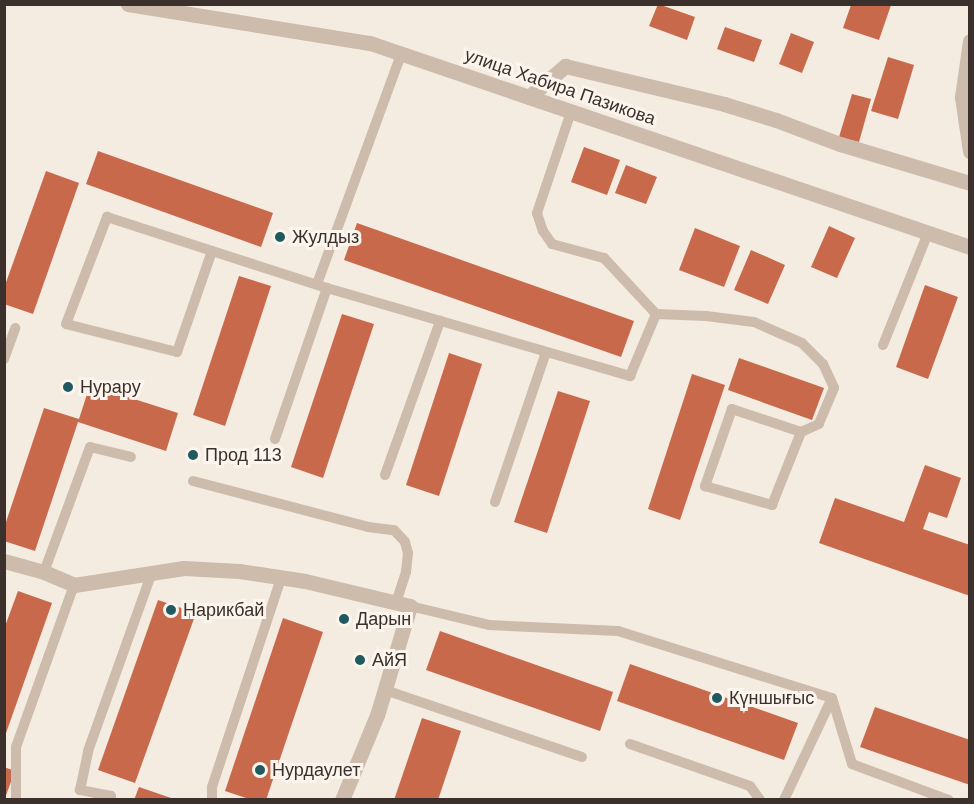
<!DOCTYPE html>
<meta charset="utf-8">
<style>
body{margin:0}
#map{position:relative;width:974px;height:804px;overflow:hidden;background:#f4ebe1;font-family:Helvetica,sans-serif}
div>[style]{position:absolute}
.building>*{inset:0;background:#c8694b}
.service>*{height:10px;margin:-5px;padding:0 5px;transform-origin:5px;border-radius:5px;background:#cdbbac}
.minor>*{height:15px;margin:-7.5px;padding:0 7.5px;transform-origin:7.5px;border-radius:7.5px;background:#cdbbac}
.dots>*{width:16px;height:16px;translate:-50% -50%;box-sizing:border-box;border:3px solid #fbf5ee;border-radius:50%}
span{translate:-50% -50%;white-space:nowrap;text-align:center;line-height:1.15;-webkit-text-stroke:6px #fbf5ee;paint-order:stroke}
.street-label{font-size:18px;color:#3b302b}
.poi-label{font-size:18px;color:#3b302b}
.left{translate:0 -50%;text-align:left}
.frame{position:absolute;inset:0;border:6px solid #3b302b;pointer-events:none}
</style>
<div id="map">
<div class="building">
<div style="clip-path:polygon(658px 4px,695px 17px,687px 40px,649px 26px)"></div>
<div style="clip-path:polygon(851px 5px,891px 5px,879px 40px,843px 28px)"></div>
<div style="clip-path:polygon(725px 27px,762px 40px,754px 62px,717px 49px)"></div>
<div style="clip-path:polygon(791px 33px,814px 42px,802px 73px,779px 64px)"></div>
<div style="clip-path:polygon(888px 57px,914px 65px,898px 119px,871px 111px)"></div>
<div style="clip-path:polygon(852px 94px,871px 99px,859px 142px,839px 137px)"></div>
<div style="clip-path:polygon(584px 147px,620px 160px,607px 195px,571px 182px)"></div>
<div style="clip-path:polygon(98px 151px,273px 213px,261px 247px,86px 184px)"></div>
<div style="clip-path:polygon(626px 165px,657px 177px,646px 204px,615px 193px)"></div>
<div style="clip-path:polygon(46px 171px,79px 183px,33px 314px,4px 304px,4px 288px)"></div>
<div style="clip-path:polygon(357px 223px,634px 321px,621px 357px,344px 260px)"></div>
<div style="clip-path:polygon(829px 226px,855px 238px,837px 278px,811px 267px)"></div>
<div style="clip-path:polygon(695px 228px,740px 246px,724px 287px,679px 270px)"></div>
<div style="clip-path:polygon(751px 250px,785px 265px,768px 304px,734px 290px)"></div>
<div style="clip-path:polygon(239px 276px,271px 286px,225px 426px,193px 415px)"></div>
<div style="clip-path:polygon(925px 285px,958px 297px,928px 379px,896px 367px)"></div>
<div style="clip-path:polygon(342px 314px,374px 324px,323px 478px,291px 467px)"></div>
<div style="clip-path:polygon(449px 353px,482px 364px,439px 496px,406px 485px)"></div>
<div style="clip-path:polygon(739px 358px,824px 388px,812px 420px,728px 390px)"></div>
<div style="clip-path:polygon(692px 374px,725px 385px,680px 520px,648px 509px)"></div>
<div style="clip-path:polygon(90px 385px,178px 413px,166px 451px,78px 422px,35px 551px,4px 541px,4px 528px,44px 408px,79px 419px)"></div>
<div style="clip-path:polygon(558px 391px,590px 401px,547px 533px,514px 522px)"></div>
<div style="clip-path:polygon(925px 465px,961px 478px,947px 518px,929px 512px,923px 529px,970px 545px,970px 596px,819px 543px,835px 498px,904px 522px)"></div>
<div style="clip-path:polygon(18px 591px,52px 603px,5px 736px,4px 629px)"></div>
<div style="clip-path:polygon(158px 600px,196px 613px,135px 783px,98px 770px)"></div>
<div style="clip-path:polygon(283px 618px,323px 632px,266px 800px,252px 800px,225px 791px)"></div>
<div style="clip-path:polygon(440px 631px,613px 692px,600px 731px,426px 670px)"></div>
<div style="clip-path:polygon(630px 664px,798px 723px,784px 760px,617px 701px)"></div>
<div style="clip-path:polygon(875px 707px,970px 740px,970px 785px,860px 747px)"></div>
<div style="clip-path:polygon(422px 718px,461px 731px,438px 800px,394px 800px)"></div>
<div style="clip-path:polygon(4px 767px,15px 771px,5px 798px,4px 798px)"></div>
<div style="clip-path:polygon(139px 787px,174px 799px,174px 800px,134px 800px)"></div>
</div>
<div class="service">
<div style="left:571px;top:112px;width:107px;rotate:108.6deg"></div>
<div style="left:537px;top:213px;width:19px;rotate:72deg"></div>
<div style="left:543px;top:231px;width:16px;rotate:55deg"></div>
<div style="left:552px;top:244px;width:54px;rotate:15.1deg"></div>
<div style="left:604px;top:258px;width:76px;rotate:47.1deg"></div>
<div style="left:656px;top:314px;width:50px;rotate:2.3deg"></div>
<div style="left:706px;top:316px;width:48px;rotate:7.1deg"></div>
<div style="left:754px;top:322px;width:52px;rotate:23.6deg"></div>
<div style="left:802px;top:343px;width:30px;rotate:45deg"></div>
<div style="left:823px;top:364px;width:26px;rotate:65deg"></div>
<div style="left:834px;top:388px;width:39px;rotate:113deg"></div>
<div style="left:819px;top:424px;width:20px;rotate:156deg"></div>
<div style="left:801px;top:432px;width:73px;rotate:-161.6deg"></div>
<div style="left:732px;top:409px;width:82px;rotate:109.3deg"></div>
<div style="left:705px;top:486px;width:70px;rotate:15.8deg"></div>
<div style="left:772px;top:505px;width:79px;rotate:-68.3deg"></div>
<div style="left:212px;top:251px;width:107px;rotate:109.1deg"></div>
<div style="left:177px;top:352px;width:114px;rotate:-165.8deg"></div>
<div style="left:66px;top:324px;width:115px;rotate:-69deg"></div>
<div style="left:107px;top:217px;width:231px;rotate:17.9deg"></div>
<div style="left:327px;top:288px;width:316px;rotate:16.2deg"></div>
<div style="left:630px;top:376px;width:67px;rotate:-67.2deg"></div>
<div style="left:317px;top:284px;width:245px;rotate:-69.9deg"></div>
<div style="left:883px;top:345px;width:121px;rotate:-68.1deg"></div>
<div style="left:4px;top:359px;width:33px;rotate:-70deg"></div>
<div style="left:275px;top:439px;width:160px;rotate:-71deg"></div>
<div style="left:385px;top:475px;width:164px;rotate:-70.3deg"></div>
<div style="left:193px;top:481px;width:181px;rotate:14.7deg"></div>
<div style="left:368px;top:527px;width:26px;rotate:7deg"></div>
<div style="left:394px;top:530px;width:16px;rotate:47deg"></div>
<div style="left:405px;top:542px;width:11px;rotate:75deg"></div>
<div style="left:408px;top:553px;width:19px;rotate:96deg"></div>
<div style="left:406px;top:572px;width:32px;rotate:108deg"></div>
<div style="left:495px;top:502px;width:158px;rotate:-71.2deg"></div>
<div style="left:44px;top:572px;width:133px;rotate:-69.8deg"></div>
<div style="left:90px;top:447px;width:42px;rotate:13.7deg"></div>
<div style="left:410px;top:606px;width:81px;rotate:13.5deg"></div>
<div style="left:489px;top:625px;width:129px;rotate:2.7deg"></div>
<div style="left:618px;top:631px;width:224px;rotate:17.4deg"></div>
<div style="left:832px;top:698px;width:113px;rotate:115.2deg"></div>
<div style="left:385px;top:690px;width:208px;rotate:18.8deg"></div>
<div style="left:832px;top:698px;width:69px;rotate:73.1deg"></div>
<div style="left:852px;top:764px;width:103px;rotate:20.4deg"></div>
<div style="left:630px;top:744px;width:127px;rotate:19.3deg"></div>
<div style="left:750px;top:786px;width:17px;rotate:54deg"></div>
<div style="left:16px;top:800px;width:53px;rotate:-90deg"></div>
<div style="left:16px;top:747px;width:172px;rotate:-70.3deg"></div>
<div style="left:110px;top:800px;width:4px;rotate:-76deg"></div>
<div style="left:111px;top:796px;width:32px;rotate:-169deg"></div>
<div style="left:80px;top:790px;width:40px;rotate:-78deg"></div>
<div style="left:88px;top:751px;width:190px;rotate:-70.3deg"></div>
<div style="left:212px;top:800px;width:13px;rotate:-90deg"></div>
<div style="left:212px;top:787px;width:220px;rotate:-71.7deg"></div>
</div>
<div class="minor">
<div style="left:128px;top:4px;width:245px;rotate:9.2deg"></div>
<div style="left:370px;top:43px;width:634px;rotate:18.78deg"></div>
<div style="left:970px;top:41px;width:57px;rotate:98.1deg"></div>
<div style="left:962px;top:97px;width:55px;rotate:81.6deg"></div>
<div style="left:529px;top:97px;width:48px;rotate:-40.7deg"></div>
<div style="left:565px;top:66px;width:163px;rotate:13.4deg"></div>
<div style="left:724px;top:104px;width:54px;rotate:17.1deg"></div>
<div style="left:776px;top:120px;width:68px;rotate:20.6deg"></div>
<div style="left:840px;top:144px;width:136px;rotate:16.7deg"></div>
<div style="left:4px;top:561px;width:41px;rotate:15.4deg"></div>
<div style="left:44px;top:572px;width:33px;rotate:23deg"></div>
<div style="left:74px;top:585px;width:111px;rotate:-8.8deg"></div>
<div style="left:184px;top:568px;width:55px;rotate:3.1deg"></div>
<div style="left:239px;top:571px;width:67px;rotate:8.6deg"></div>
<div style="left:305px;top:581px;width:108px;rotate:13.4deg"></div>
<div style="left:410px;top:606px;width:114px;rotate:106.8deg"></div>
<div style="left:377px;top:715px;width:92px;rotate:112.4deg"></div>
</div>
<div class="dots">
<div style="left:280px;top:237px;background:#1f5a5e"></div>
<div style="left:68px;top:387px;background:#1f5a5e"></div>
<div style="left:193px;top:455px;background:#1f5a5e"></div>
<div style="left:171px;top:610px;background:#1f5a5e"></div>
<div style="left:344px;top:619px;background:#1f5a5e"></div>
<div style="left:360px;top:660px;background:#1f5a5e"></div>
<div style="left:717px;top:698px;background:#1f5a5e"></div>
<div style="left:260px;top:770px;background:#1f5a5e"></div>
</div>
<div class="street-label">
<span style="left:560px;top:87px;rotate:19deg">улица Хабира Пазикова</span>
</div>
<div class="poi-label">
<span class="left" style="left:292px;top:237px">Жулдыз</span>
<span class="left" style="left:80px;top:387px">Нурару</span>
<span class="left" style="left:205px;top:455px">Прод 113</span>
<span class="left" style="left:183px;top:610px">Нарикбай</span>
<span class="left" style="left:356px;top:619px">Дарын</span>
<span class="left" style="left:372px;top:660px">АйЯ</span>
<span class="left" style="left:729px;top:698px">Күншығыс</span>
<span class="left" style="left:272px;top:770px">Нурдаулет</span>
</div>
<div class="frame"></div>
</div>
